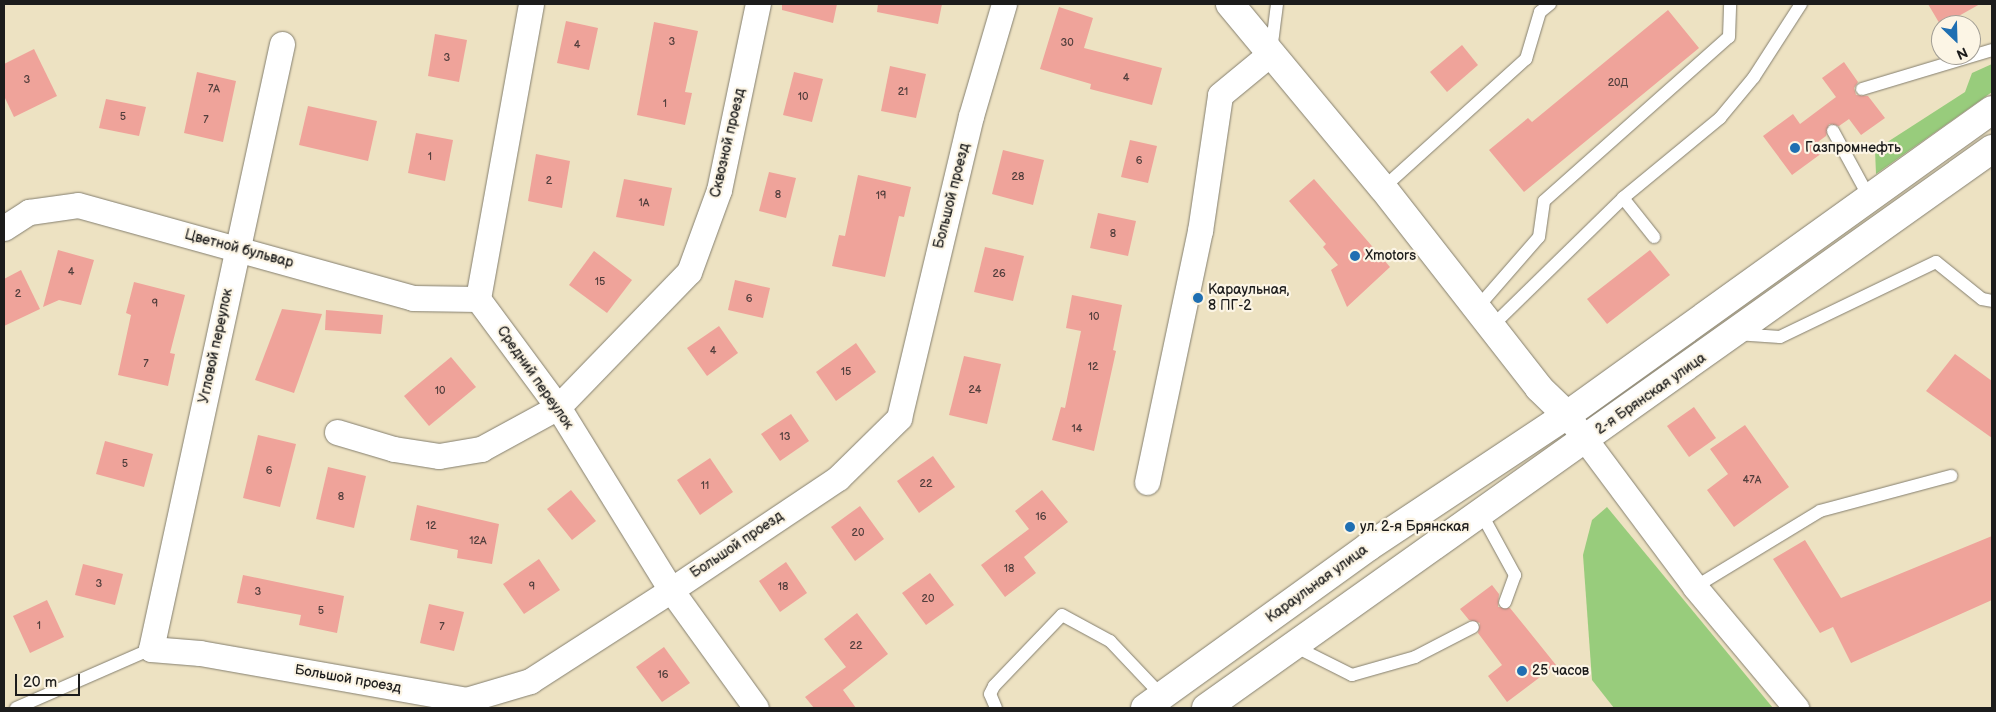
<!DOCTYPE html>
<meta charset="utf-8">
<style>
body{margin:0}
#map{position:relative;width:1996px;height:712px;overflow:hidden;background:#ede2c2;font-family:"Balsamiq Sans",sans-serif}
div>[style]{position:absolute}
.green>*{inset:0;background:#98cc7c}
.building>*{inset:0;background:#efa39a}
.roads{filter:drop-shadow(0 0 1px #847f6f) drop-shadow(0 0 1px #847f6f)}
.service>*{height:12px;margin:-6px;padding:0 6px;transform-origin:6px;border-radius:6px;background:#fff}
.minor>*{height:25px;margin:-12.5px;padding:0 12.5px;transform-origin:12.5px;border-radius:12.5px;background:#fff}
.tertiary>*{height:28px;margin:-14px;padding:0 14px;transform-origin:14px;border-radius:14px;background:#fff}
.primary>*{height:28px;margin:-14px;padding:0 14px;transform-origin:14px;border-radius:14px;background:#fff}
.dots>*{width:14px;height:14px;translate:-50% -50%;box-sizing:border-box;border:2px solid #fcf5e5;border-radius:50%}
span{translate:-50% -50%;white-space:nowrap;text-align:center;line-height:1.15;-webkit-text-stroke:4.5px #fcf5e5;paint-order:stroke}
.number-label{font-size:11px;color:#513e3c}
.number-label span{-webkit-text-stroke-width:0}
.street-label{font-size:14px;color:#1c1c1c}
.poi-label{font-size:14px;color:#1c1c1c}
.left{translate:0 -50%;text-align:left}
.frame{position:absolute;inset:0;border:5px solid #1c1c1c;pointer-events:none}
.north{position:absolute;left:1931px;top:15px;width:50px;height:50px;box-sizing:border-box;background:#fcf5e5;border:1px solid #a29e95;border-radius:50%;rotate:156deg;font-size:14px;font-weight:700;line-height:20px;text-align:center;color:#1c1c1c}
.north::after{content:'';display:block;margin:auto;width:18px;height:22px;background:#1f6fb2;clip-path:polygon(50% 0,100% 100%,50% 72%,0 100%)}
.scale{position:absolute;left:15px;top:674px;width:65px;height:22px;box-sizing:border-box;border:2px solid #1c1c1c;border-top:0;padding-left:6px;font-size:15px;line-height:18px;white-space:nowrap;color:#1c1c1c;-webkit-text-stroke:4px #fcf5e5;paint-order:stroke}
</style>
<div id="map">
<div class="green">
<div style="clip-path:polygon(1992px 64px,1992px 92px,1876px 174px,1875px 150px,1965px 92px,1972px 73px)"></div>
<div style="clip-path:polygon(1607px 507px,1773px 708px,1614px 708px,1592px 680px,1583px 555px,1592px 520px)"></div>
</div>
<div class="building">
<div style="clip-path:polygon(782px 4px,837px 4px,833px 23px,782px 10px)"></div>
<div style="clip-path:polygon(878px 4px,942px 4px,938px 24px,877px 12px)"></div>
<div style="clip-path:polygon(1928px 4px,1980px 4px,1941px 26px)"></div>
<div style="clip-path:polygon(1059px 7px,1093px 18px,1084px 48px,1162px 68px,1152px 105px,1090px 89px,1091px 84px,1040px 69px)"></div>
<div style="clip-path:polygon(1668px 10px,1699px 48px,1524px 192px,1489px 150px,1528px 118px,1532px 122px)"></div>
<div style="clip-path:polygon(566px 21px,598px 28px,589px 70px,557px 63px)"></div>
<div style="clip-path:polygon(654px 22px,698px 31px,685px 92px,692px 93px,685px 125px,637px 115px)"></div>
<div style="clip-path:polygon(435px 34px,467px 40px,459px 82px,428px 76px)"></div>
<div style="clip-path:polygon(1462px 45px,1478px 65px,1447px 92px,1430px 72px)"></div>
<div style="clip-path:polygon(34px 49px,57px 96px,14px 117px,4px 96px,4px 64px)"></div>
<div style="clip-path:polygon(1844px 62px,1858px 82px,1854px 88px,1856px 95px,1868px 96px,1885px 118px,1861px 135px,1849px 119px,1839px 126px,1829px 124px,1826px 136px,1815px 144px,1822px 153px,1792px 175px,1763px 136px,1793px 114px,1800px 124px,1836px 97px,1822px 78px)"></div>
<div style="clip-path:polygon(890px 66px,926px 74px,916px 118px,881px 111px)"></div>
<div style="clip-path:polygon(197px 72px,236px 81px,223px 142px,184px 133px)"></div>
<div style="clip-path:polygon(794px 72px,823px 79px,812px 122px,783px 115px)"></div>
<div style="clip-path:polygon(106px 99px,146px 107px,139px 136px,99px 128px)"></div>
<div style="clip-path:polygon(308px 106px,377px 121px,368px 161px,299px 145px)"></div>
<div style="clip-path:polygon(416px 133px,453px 140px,445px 181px,408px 173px)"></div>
<div style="clip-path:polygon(1130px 140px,1157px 146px,1148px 183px,1121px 177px)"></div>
<div style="clip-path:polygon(1003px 150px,1044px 160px,1033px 205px,992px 194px)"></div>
<div style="clip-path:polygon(536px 154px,570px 161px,562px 208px,528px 201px)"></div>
<div style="clip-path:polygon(769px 172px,796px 178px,786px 218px,759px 211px)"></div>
<div style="clip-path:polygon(858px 175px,911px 187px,904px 217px,899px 216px,885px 277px,832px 266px,839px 235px,845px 236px)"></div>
<div style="clip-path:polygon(624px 179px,672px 188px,664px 226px,616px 217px)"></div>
<div style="clip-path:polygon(1314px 179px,1390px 267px,1347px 307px,1331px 270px,1338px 265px,1323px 247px,1326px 244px,1289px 201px)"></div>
<div style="clip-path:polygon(1098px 213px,1136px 221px,1128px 256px,1090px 248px)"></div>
<div style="clip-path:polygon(985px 247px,1024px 256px,1013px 301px,974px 292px)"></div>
<div style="clip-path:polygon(58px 250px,94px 260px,81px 305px,59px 300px,43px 307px)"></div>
<div style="clip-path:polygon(1650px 250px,1670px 275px,1607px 324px,1587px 299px)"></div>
<div style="clip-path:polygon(594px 251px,632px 280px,607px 313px,569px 285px)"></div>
<div style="clip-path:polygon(21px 270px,40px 309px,4px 326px,4px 279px)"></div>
<div style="clip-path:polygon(735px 280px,770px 288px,763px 318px,728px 310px)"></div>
<div style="clip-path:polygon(134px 282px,185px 295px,170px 353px,175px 354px,168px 386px,118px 375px,131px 315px,126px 313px)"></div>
<div style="clip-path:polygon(1072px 295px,1122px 305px,1113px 350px,1116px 351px,1094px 451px,1052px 440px,1061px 407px,1065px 408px,1081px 331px,1066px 328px)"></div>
<div style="clip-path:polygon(282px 309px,322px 314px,294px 393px,255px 380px)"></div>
<div style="clip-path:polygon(326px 310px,383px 315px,381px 334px,325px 330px)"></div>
<div style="clip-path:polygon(719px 326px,738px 353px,707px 376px,687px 348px)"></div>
<div style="clip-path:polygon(856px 343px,876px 372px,836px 401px,816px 372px)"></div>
<div style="clip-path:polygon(1955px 354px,1992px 381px,1992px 438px,1926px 391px)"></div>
<div style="clip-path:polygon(964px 356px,1001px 364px,987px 424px,949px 415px)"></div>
<div style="clip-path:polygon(451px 357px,476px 387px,429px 426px,404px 396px)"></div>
<div style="clip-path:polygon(1694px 407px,1716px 438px,1689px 457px,1667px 426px)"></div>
<div style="clip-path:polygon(791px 414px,809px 441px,780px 461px,761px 434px)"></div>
<div style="clip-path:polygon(1745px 425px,1789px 487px,1734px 527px,1707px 490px,1728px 474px,1710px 449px)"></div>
<div style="clip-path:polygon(258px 435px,296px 444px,280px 507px,243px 498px)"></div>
<div style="clip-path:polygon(105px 441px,153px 454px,144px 487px,96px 474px)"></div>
<div style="clip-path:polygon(933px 456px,955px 487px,919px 513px,897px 481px)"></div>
<div style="clip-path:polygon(710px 458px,733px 492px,700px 515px,677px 480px)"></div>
<div style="clip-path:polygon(328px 467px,366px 476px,354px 528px,316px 519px)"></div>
<div style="clip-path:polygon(571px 490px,596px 521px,572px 540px,547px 509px)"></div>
<div style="clip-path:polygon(1042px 490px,1068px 522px,1024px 557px,1036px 573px,1005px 597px,981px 565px,1029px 529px,1015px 511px)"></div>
<div style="clip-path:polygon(417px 505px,499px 524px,492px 564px,457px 558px,458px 550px,410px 540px)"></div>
<div style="clip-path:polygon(860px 506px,884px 539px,855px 561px,831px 527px)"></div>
<div style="clip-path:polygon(1992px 536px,1992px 600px,1851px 663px,1833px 627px,1820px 633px,1773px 559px,1805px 540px,1841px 598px)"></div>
<div style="clip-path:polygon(539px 559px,560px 590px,524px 614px,503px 584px)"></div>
<div style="clip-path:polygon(786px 562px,807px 593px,780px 612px,759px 581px)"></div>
<div style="clip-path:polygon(83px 564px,123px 574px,115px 605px,75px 595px)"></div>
<div style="clip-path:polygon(930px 573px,954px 605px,926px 625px,902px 593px)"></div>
<div style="clip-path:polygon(243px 575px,344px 596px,337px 633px,299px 625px,301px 615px,237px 603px)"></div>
<div style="clip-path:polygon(1492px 585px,1499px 594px,1498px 607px,1510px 608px,1556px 665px,1507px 702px,1488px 676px,1502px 665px,1478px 633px,1480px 623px,1469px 620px,1460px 609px)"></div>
<div style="clip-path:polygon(47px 600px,64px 637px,30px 653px,13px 616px)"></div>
<div style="clip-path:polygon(429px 604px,464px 612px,454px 651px,420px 643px)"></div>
<div style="clip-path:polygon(857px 613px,888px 654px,843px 690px,856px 708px,814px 708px,805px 697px,846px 667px,824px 639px)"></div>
<div style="clip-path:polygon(664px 647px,690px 683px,662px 702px,636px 667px)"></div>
</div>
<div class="roads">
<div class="service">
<div style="left:1271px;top:51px;width:47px;rotate:-82.7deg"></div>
<div style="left:1862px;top:89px;width:136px;rotate:-16.7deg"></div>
<div style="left:1833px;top:131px;width:75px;rotate:61.4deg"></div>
<div style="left:1383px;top:188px;width:193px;rotate:-42.1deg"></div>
<div style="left:1526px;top:59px;width:49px;rotate:-73.4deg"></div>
<div style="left:1540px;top:12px;width:13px;rotate:-39deg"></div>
<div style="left:1623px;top:198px;width:50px;rotate:51.5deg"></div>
<div style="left:1477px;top:308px;width:94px;rotate:-48.9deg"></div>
<div style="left:1539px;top:237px;width:36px;rotate:-82deg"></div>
<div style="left:1544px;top:201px;width:247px;rotate:-41.6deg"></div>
<div style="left:1729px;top:37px;width:32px;rotate:-88deg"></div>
<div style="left:1491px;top:327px;width:185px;rotate:-44.3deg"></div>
<div style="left:1623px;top:198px;width:126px;rotate:-39.5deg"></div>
<div style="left:1720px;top:118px;width:53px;rotate:-50.3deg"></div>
<div style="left:1754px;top:77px;width:87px;rotate:-57.2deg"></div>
<div style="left:1736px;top:334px;width:44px;rotate:3.9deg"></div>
<div style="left:1780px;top:337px;width:173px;rotate:-25.7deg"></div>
<div style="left:1936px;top:262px;width:59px;rotate:38.8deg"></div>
<div style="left:1982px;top:299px;width:10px;rotate:11deg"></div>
<div style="left:1481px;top:513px;width:71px;rotate:61.3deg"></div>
<div style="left:1515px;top:575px;width:29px;rotate:110deg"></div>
<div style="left:1695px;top:587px;width:146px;rotate:-31.3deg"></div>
<div style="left:1820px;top:511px;width:136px;rotate:-15deg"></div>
<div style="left:1294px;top:646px;width:65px;rotate:26.6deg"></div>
<div style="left:1352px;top:675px;width:66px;rotate:-15.9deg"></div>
<div style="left:1415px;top:657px;width:65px;rotate:-27.3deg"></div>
<div style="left:16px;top:708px;width:147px;rotate:-23.6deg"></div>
<div style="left:996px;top:708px;width:15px;rotate:-113deg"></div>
<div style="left:990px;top:694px;width:9px;rotate:-63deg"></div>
<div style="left:994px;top:686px;width:98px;rotate:-46.2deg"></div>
<div style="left:1062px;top:615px;width:55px;rotate:28.4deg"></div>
<div style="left:1110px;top:641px;width:76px;rotate:46.6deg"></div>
</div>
<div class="minor">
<div style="left:531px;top:4px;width:300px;rotate:100.2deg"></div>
<div style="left:478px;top:299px;width:134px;rotate:53.5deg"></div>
<div style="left:558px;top:407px;width:215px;rotate:58.3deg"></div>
<div style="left:671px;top:590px;width:145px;rotate:54.2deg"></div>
<div style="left:282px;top:44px;width:619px;rotate:102.22deg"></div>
<div style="left:151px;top:649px;width:49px;rotate:4.7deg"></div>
<div style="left:200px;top:653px;width:270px;rotate:10deg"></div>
<div style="left:466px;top:700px;width:67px;rotate:-16.5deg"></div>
<div style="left:530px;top:681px;width:168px;rotate:-32.8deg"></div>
<div style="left:671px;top:590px;width:201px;rotate:-33.8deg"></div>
<div style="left:838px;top:478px;width:86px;rotate:-44.5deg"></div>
<div style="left:899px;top:418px;width:310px;rotate:-76.6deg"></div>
<div style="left:971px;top:116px;width:117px;rotate:-73.6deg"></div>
<div style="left:4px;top:228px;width:30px;rotate:-33deg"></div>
<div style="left:29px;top:212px;width:49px;rotate:-8.1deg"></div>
<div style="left:78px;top:205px;width:348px;rotate:15.5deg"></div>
<div style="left:413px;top:298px;width:65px;rotate:0.9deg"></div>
<div style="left:1567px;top:415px;width:214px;rotate:53.3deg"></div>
<div style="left:1695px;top:587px;width:158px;rotate:50.1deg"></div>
<div style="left:337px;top:432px;width:59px;rotate:16.6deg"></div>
<div style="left:394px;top:449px;width:46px;rotate:8.8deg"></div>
<div style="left:439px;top:456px;width:43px;rotate:-9.5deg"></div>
<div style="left:481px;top:449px;width:88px;rotate:-28.6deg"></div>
<div style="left:558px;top:407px;width:188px;rotate:-45.9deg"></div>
<div style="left:689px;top:272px;width:87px;rotate:-69.9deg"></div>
<div style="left:719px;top:190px;width:190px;rotate:-78.2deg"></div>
<div style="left:1147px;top:482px;width:257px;rotate:-78.1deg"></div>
<div style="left:1200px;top:231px;width:137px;rotate:-81.6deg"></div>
<div style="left:1220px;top:95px;width:66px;rotate:-39.5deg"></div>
</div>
<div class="tertiary">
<div style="left:1230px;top:4px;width:239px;rotate:50.3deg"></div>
<div style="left:1383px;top:188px;width:254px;rotate:52deg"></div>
<div style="left:1539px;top:388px;width:39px;rotate:44deg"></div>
</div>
<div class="primary">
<div style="left:1145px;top:708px;width:275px;rotate:-35.8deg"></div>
<div style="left:1368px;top:547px;width:239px;rotate:-33.6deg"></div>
<div style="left:1567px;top:415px;width:523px;rotate:-35.67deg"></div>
<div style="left:1206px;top:708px;width:965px;rotate:-35.42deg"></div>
</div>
</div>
<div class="dots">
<div style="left:1795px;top:148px;background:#1f6fb2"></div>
<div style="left:1355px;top:256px;background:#1f6fb2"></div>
<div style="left:1198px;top:298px;background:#1f6fb2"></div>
<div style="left:1350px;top:527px;background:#1f6fb2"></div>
<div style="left:1522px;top:671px;background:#1f6fb2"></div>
</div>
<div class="number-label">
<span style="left:672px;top:42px">3</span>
<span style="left:1067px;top:43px">30</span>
<span style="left:577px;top:45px">4</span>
<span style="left:447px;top:58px">3</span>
<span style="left:1126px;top:78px">4</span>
<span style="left:27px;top:80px">3</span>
<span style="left:1618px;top:83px">20Д</span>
<span style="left:214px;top:89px">7А</span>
<span style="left:903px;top:92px">21</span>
<span style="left:803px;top:97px">10</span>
<span style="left:665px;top:104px">1</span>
<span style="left:123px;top:117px">5</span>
<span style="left:206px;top:120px">7</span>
<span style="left:430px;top:157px">1</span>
<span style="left:1139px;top:161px">6</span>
<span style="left:1018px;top:177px">28</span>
<span style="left:549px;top:181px">2</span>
<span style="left:778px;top:195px">8</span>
<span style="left:881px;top:196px">19</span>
<span style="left:644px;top:203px">1А</span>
<span style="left:1113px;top:234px">8</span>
<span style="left:71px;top:272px">4</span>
<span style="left:999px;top:274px">26</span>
<span style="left:600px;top:282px">15</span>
<span style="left:18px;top:294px">2</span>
<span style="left:749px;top:299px">6</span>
<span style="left:155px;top:304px">9</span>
<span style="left:1094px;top:317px">10</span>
<span style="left:713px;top:351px">4</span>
<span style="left:146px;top:364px">7</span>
<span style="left:1093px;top:367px">12</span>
<span style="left:846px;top:372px">15</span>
<span style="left:975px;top:390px">24</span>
<span style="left:440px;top:391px">10</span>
<span style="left:1077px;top:429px">14</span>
<span style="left:785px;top:437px">13</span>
<span style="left:125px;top:464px">5</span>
<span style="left:269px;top:471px">6</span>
<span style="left:1752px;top:480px">47А</span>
<span style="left:926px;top:484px">22</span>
<span style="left:705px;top:486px">11</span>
<span style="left:341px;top:497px">8</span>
<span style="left:1041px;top:517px">16</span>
<span style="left:431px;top:526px">12</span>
<span style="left:858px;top:533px">20</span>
<span style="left:478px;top:541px">12А</span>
<span style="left:1009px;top:569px">18</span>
<span style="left:99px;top:584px">3</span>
<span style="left:532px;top:587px">9</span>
<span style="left:783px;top:587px">18</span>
<span style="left:258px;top:592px">3</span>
<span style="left:928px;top:599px">20</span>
<span style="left:321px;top:611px">5</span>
<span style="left:39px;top:626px">1</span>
<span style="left:442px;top:627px">7</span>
<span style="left:856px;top:646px">22</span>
<span style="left:663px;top:675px">16</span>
</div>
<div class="street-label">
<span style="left:728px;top:143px;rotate:-77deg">Сквозной проезд</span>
<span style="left:952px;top:196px;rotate:-76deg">Большой проезд</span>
<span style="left:239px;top:249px;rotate:15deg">Цветной бульвар</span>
<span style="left:216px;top:346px;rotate:-78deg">Угловой переулок</span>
<span style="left:535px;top:378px;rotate:55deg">Средний переулок</span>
<span style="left:1651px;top:394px;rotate:-35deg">2-я Брянская улица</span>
<span style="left:737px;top:545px;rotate:-34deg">Большой проезд</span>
<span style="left:1317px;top:584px;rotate:-36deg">Караульная улица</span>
<span style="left:348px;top:679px;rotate:10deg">Большой проезд</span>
</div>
<div class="poi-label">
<span class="left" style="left:1805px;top:148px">Газпромнефть</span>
<span class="left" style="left:1365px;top:256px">Xmotors</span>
<span class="left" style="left:1208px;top:298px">Караульная,<br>8 ПГ-2</span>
<span class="left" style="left:1360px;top:527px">ул. 2-я Брянская</span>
<span class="left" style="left:1532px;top:671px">25 часов</span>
</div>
<div class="frame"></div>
<div class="north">N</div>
<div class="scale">20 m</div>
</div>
